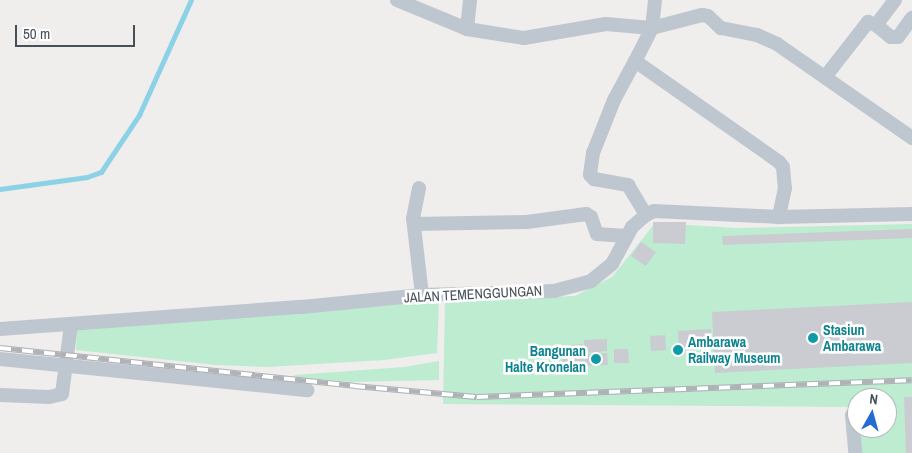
<!DOCTYPE html>
<style>
body{margin:0}
#map{position:relative;width:912px;height:453px;overflow:hidden;background:#f0eded;font-family:"Archivo Narrow",sans-serif}
div>[style]{position:absolute}
.green>*{inset:0;background:#bdecd0}
.stream>*{height:5px;margin:-2.5px;padding:0 2.5px;transform-origin:2.5px;border-radius:2.5px;background:#8cd2e6}
.building>*{inset:0;background:#caccd2}
.minor>*{height:14px;margin:-7px;padding:0 7px;transform-origin:7px;border-radius:7px;background:#bec7cf}
.rail>*{height:5.5px;margin-top:-2.75px;transform-origin:0;background:repeating-linear-gradient(90deg,#fff 0 11px,#afb2b7 0 22px);box-sizing:border-box;border-block:1px solid #afb2b7}
.dots>*{width:14px;height:14px;translate:-50% -50%;box-sizing:border-box;border:2px solid #fff;border-radius:50%}
span{translate:-50% -50%;white-space:nowrap;text-align:center;line-height:1.15;-webkit-text-stroke:5px #fff;paint-order:stroke}
.street-label{font-size:14px;color:#465059}
.culture-label{font-size:14px;color:#0d838f;font-weight:700}
.left{translate:0 -50%;text-align:left}
.right{translate:-100% -50%;text-align:right}
.north{position:absolute;left:847px;top:388px;width:50px;height:50px;box-sizing:border-box;background:#fff;border:1px solid #b5b9bd;border-radius:50%;rotate:7deg;font-size:14px;font-weight:700;line-height:20px;text-align:center;color:#465059}
.north::after{content:'';display:block;margin:auto;width:18px;height:22px;background:#236cd4;clip-path:polygon(50% 0,100% 100%,50% 72%,0 100%)}
.scale{position:absolute;left:15px;top:25px;width:120px;height:22px;box-sizing:border-box;border:2px solid #465059;border-top:0;padding-left:6px;font-size:15px;line-height:18px;white-space:nowrap;color:#465059;-webkit-text-stroke:4px #fff;paint-order:stroke}
</style>
<div id="map">
<div class="green">
<div style="clip-path:polygon(655px 223px,737px 228px,912px 224px,912px 453px,862px 453px,859px 428px,887px 428px,887px 398px,857px 398px,857px 413px,856px 407px,443px 404px,445px 301px,575px 296px,612px 277px)"></div>
<div style="clip-path:polygon(439px 300px,437px 353px,384px 360px,267px 367px,216px 365px,76px 350px,77px 329px)"></div>
<div style="clip-path:polygon(439px 361px,439px 380px,352px 382px,294px 377px,294px 375px,404px 367px)"></div>
</div>
<div class="stream">
<div style="left:0;top:189px;width:88px;rotate:-7.9deg"></div>
<div style="left:87px;top:177px;width:15px;rotate:-20deg"></div>
<div style="left:101px;top:172px;width:69px;rotate:-56.3deg"></div>
<div style="left:139px;top:115px;width:126px;rotate:-65.7deg"></div>
</div>
<div class="building">
<div style="clip-path:polygon(653px 222px,686px 222px,685px 244px,653px 243px)"></div>
<div style="clip-path:polygon(912px 229px,912px 238px,723px 245px,722px 236px)"></div>
<div style="clip-path:polygon(641px 242px,656px 252px,646px 266px,631px 256px)"></div>
<div style="clip-path:polygon(912px 302px,912px 363px,715px 373px,712px 312px)"></div>
<div style="clip-path:polygon(711px 329px,712px 349px,679px 351px,678px 331px)"></div>
<div style="clip-path:polygon(665px 335px,666px 350px,651px 351px,650px 336px)"></div>
<div style="clip-path:polygon(607px 339px,607px 351px,584px 353px,584px 340px)"></div>
<div style="clip-path:polygon(583px 344px,583px 353px,562px 354px,562px 346px)"></div>
<div style="clip-path:polygon(614px 349px,628px 349px,629px 363px,614px 363px)"></div>
<div style="clip-path:polygon(607px 353px,608px 365px,585px 366px,584px 354px)"></div>
<div style="clip-path:polygon(584px 354px,584px 362px,563px 364px,562px 355px)"></div>
<div style="clip-path:polygon(904px 397px,912px 397px,912px 453px,906px 453px)"></div>
</div>
<div class="minor">
<div style="left:397px;top:0;width:76px;rotate:22.5deg"></div>
<div style="left:467px;top:29px;width:58px;rotate:9deg"></div>
<div style="left:524px;top:38px;width:83px;rotate:-9.7deg"></div>
<div style="left:606px;top:24px;width:46px;rotate:5deg"></div>
<div style="left:652px;top:28px;width:52px;rotate:-14.6deg"></div>
<div style="left:702px;top:15px;width:6px;rotate:9deg"></div>
<div style="left:708px;top:16px;width:18px;rotate:43deg"></div>
<div style="left:721px;top:28px;width:37px;rotate:11deg"></div>
<div style="left:757px;top:35px;width:22px;rotate:24deg"></div>
<div style="left:777px;top:44px;width:165px;rotate:34.8deg"></div>
<div style="left:655px;top:0;width:28px;rotate:96deg"></div>
<div style="left:652px;top:28px;width:37px;rotate:117deg"></div>
<div style="left:635px;top:61px;width:176px;rotate:35deg"></div>
<div style="left:779px;top:162px;width:6px;rotate:51deg"></div>
<div style="left:783px;top:167px;width:21px;rotate:85deg"></div>
<div style="left:785px;top:188px;width:30px;rotate:102deg"></div>
<div style="left:895px;top:0;width:31px;rotate:127deg"></div>
<div style="left:876px;top:25px;width:19px;rotate:39deg"></div>
<div style="left:891px;top:37px;width:7px"></div>
<div style="left:898px;top:37px;width:24px;rotate:-54deg"></div>
<div style="left:467px;top:29px;width:29px;rotate:-84deg"></div>
<div style="left:635px;top:61px;width:44px;rotate:118.3deg"></div>
<div style="left:614px;top:100px;width:57px;rotate:111.6deg"></div>
<div style="left:593px;top:153px;width:22px;rotate:98deg"></div>
<div style="left:590px;top:175px;width:6px;rotate:45deg"></div>
<div style="left:594px;top:179px;width:35px;rotate:10deg"></div>
<div style="left:628px;top:185px;width:35px;rotate:59deg"></div>
<div style="left:825px;top:77px;width:70px;rotate:-52deg"></div>
<div style="left:868px;top:22px;width:9px;rotate:21deg"></div>
<div style="left:419px;top:188px;width:31px;rotate:101deg"></div>
<div style="left:413px;top:218px;width:78px;rotate:83.3deg"></div>
<div style="left:414px;top:224px;width:113px;rotate:-1deg"></div>
<div style="left:527px;top:222px;width:60px;rotate:-7.7deg"></div>
<div style="left:586px;top:214px;width:6px;rotate:31deg"></div>
<div style="left:591px;top:217px;width:18px;rotate:71deg"></div>
<div style="left:597px;top:234px;width:30px;rotate:4deg"></div>
<div style="left:0;top:329px;width:303px;rotate:-4.2deg"></div>
<div style="left:302px;top:307px;width:121px;rotate:-5.7deg"></div>
<div style="left:422px;top:295px;width:132px;rotate:-1.7deg"></div>
<div style="left:554px;top:291px;width:38px;rotate:-15deg"></div>
<div style="left:591px;top:281px;width:27px;rotate:-39deg"></div>
<div style="left:612px;top:264px;width:42px;rotate:-61.6deg"></div>
<div style="left:632px;top:227px;width:18px;rotate:-41deg"></div>
<div style="left:646px;top:215px;width:9px;rotate:-27deg"></div>
<div style="left:654px;top:211px;width:125px;rotate:2.7deg"></div>
<div style="left:779px;top:217px;width:133px;rotate:-1.3deg"></div>
<div style="left:0;top:359px;width:309px;rotate:5.8deg"></div>
<div style="left:0;top:395px;width:49px;rotate:2.3deg"></div>
<div style="left:49px;top:397px;width:13px;rotate:-13deg"></div>
<div style="left:62px;top:394px;width:70px;rotate:-82.6deg"></div>
<div style="left:852px;top:415px;width:38px;rotate:85deg"></div>
</div>
<div class="rail">
<div style="left:0;top:348px;width:356px;rotate:6.1deg"></div>
<div style="left:354px;top:386px;width:123px;rotate:5.1deg"></div>
<div style="left:477px;top:397px;width:435px;rotate:-2.2deg"></div>
</div>
<div class="dots">
<div style="left:813px;top:338px;background:#0f9aa8"></div>
<div style="left:678px;top:350px;background:#0f9aa8"></div>
<div style="left:596px;top:359px;background:#0f9aa8"></div>
</div>
<div class="street-label">
<span style="left:473px;top:294px;rotate:-3deg">JALAN TEMENGGUNGAN</span>
</div>
<div class="culture-label">
<span class="left" style="left:823px;top:338px">Stasiun<br>Ambarawa</span>
<span class="left" style="left:688px;top:350px">Ambarawa<br>Railway Museum</span>
<span class="right" style="left:586px;top:359px">Bangunan<br>Halte Kronelan</span>
</div>
<div class="north">N</div>
<div class="scale">50 m</div>
</div>
